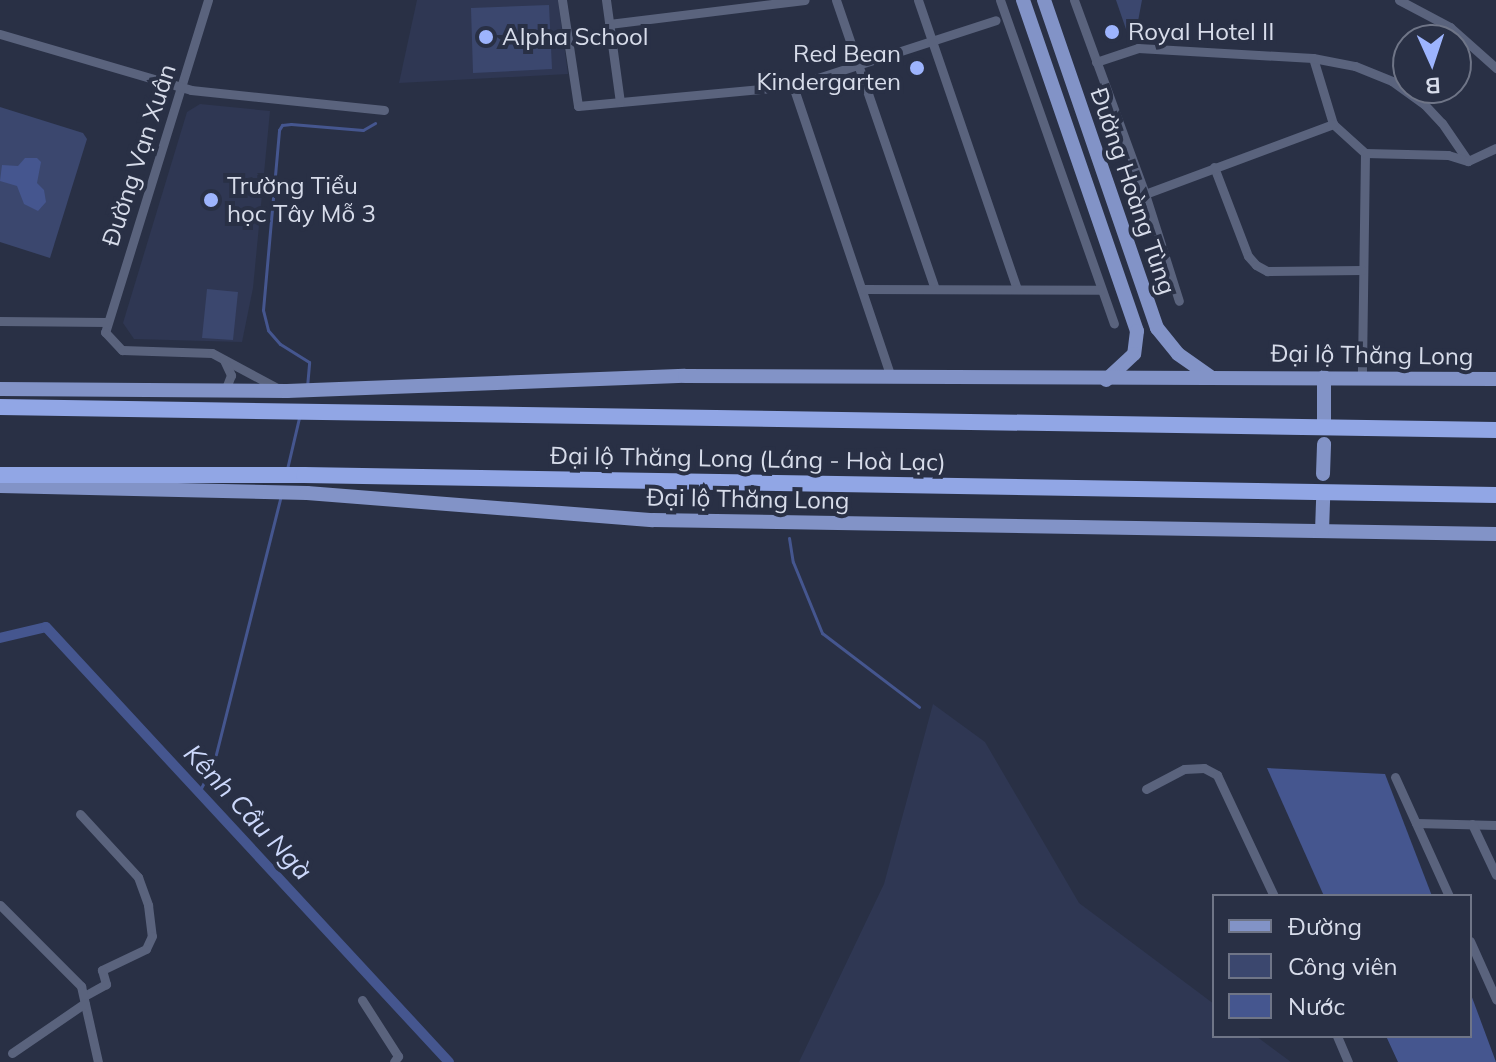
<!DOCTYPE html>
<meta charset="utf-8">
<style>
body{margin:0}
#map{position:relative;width:1496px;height:1062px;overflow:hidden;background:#293045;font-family:Mulish,sans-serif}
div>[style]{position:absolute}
.built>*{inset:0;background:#2f3753}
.green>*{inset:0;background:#3b476e}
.water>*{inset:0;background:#45568f}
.stream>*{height:3px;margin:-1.5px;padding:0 1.5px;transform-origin:1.5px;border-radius:1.5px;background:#45568f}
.canal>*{height:10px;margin:-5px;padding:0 5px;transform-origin:5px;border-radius:5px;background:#45568f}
.minor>*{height:9px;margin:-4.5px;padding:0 4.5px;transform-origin:4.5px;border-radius:4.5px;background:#5a637d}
.primary>*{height:14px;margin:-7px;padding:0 7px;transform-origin:7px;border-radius:7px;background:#8293c7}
.motorway>*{height:16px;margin:-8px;padding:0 8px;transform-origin:8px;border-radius:8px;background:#91a6e5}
.dots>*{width:22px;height:22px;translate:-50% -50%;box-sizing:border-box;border:4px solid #293045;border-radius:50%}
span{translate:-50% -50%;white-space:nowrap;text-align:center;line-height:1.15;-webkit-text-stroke:8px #293045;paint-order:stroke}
.poi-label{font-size:24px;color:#d7dcea}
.left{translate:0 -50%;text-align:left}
.right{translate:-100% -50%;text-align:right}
.street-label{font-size:24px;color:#d7dcea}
.water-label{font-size:26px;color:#ccd8fb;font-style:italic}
.legend{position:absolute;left:1212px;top:894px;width:260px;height:144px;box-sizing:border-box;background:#293045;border:2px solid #6f7587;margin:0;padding:10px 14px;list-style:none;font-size:24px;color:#d7dcea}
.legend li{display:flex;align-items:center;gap:16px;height:40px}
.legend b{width:40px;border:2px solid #6f7587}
.north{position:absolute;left:1392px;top:24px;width:80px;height:80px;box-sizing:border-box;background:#293045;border:2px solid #6f7587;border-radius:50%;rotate:177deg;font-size:22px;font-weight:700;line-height:32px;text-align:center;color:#d7dcea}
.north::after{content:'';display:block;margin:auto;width:28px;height:36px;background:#9db4fd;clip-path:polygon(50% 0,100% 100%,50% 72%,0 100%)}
</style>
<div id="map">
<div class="built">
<div style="clip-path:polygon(417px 0,558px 0,568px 74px,399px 83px)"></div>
<div style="clip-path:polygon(200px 104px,270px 111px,253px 288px,242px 342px,134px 339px,123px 323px,187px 112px)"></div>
<div style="clip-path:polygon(933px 704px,985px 742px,1079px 903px,1214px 1004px,1214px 1036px,1256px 1036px,1291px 1062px,799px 1062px,884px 884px)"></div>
</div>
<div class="green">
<div style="clip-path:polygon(1116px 0,1142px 0,1135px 37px,1128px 35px)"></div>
<div style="clip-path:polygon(549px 5px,552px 69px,473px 73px,471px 8px)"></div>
<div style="clip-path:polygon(0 107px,83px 133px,87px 139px,50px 258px,0 242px)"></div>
<div style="clip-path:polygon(207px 289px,238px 292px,233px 340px,202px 338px)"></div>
</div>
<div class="water">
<div style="clip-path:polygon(25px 158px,37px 158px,41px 162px,37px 183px,44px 190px,46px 202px,38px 211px,24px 204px,17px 186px,0 181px,2px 165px,18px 166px)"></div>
<div style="clip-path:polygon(1267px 768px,1385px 774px,1432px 896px,1324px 896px)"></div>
<div style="clip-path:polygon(1470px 992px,1496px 1062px,1398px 1062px,1386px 1036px,1470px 1036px)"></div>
</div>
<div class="stream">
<div style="left:307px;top:387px;width:25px;rotate:-85deg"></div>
<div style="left:309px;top:362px;width:34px;rotate:-148deg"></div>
<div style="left:280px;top:344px;width:18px;rotate:-131deg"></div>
<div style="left:268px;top:330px;width:21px;rotate:-104deg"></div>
<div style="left:263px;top:310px;width:181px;rotate:-84.9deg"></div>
<div style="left:279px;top:130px;width:6px;rotate:-59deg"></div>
<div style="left:282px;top:125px;width:9px;rotate:-6deg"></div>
<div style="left:291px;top:124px;width:72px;rotate:4.8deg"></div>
<div style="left:363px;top:130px;width:14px;rotate:-30deg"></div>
<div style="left:287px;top:469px;width:52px;rotate:-76.8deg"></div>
<div style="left:789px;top:538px;width:24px;rotate:81deg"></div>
<div style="left:793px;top:562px;width:77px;rotate:67.8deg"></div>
<div style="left:822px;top:633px;width:122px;rotate:37.3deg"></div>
<div style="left:199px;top:792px;width:34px;rotate:-63deg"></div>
<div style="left:214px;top:762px;width:274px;rotate:-75.9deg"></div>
</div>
<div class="canal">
<div style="left:0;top:638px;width:47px;rotate:-13.4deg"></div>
<div style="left:46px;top:627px;width:593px;rotate:47.19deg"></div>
</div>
<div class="minor">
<div style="left:208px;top:0;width:348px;rotate:107.2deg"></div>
<div style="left:105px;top:332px;width:25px;rotate:47deg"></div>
<div style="left:122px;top:350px;width:90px;rotate:1.9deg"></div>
<div style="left:212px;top:353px;width:76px;rotate:28.2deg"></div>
<div style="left:562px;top:0;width:107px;rotate:81.4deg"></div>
<div style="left:578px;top:106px;width:216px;rotate:-5.3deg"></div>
<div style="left:793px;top:86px;width:213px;rotate:-18deg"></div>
<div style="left:606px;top:0;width:103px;rotate:82.2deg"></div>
<div style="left:836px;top:0;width:305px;rotate:71.1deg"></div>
<div style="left:918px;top:0;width:305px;rotate:71.1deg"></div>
<div style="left:1000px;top:0;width:343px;rotate:70.6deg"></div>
<div style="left:1074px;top:0;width:207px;rotate:69.9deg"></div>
<div style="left:1145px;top:194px;width:112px;rotate:72.4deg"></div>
<div style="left:1399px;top:0;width:58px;rotate:27.9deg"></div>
<div style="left:1450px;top:27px;width:62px;rotate:41.7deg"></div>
<div style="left:609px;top:24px;width:197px;rotate:-7deg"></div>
<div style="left:0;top:34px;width:199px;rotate:16.3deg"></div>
<div style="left:191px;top:90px;width:194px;rotate:5.9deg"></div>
<div style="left:1313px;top:58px;width:69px;rotate:73.1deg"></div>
<div style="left:1333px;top:124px;width:43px;rotate:42.2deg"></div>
<div style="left:1365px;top:153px;width:224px;rotate:90.8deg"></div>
<div style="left:1096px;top:62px;width:44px;rotate:-18.4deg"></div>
<div style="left:1138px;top:48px;width:175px;rotate:3.3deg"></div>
<div style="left:1313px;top:58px;width:43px;rotate:10.8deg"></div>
<div style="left:1355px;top:66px;width:40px;rotate:22deg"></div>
<div style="left:1392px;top:81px;width:39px;rotate:36deg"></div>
<div style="left:1424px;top:104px;width:26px;rotate:47deg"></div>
<div style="left:1442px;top:123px;width:46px;rotate:55.6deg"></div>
<div style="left:793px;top:86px;width:307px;rotate:71.4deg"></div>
<div style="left:1365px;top:153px;width:83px;rotate:1.4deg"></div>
<div style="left:1448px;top:155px;width:21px;rotate:17deg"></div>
<div style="left:1468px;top:161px;width:31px;rotate:-25deg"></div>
<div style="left:1214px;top:167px;width:95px;rotate:69.1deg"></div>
<div style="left:1248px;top:256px;width:12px;rotate:48deg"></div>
<div style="left:1256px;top:265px;width:13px;rotate:29deg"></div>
<div style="left:1267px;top:271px;width:95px;rotate:-0.6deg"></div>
<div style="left:1145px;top:194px;width:201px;rotate:-20.4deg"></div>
<div style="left:863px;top:289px;width:237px;rotate:0.2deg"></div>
<div style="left:0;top:321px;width:107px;rotate:0.5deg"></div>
<div style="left:224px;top:360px;width:17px;rotate:65deg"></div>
<div style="left:231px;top:375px;width:17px;rotate:111deg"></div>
<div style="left:1395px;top:777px;width:131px;rotate:65.6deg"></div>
<div style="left:1146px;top:789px;width:43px;rotate:-27.8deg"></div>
<div style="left:1184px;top:769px;width:20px;rotate:-3deg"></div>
<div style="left:1204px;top:768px;width:15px;rotate:28deg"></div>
<div style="left:1217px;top:775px;width:134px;rotate:64.8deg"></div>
<div style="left:80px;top:814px;width:86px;rotate:47.4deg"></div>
<div style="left:138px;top:877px;width:30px;rotate:70deg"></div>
<div style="left:148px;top:905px;width:31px;rotate:83deg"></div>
<div style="left:152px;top:936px;width:14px;rotate:115deg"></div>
<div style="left:146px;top:949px;width:49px;rotate:154.5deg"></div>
<div style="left:102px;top:970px;width:15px;rotate:74deg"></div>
<div style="left:106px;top:984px;width:25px;rotate:151deg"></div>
<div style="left:1416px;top:823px;width:80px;rotate:1.4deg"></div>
<div style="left:1472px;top:824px;width:56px;rotate:64.8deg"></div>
<div style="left:0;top:905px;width:115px;rotate:45deg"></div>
<div style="left:81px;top:986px;width:78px;rotate:77.4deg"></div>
<div style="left:1470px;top:941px;width:64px;rotate:65.9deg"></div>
<div style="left:362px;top:1000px;width:67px;rotate:57.3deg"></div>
<div style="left:398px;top:1056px;width:7px;rotate:124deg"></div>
<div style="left:1337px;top:1036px;width:28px;rotate:67deg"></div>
<div style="left:12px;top:1053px;width:88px;rotate:-34.4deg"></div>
</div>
<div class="primary">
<div style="left:1023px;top:0;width:350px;rotate:71deg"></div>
<div style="left:1137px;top:331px;width:23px;rotate:97deg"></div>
<div style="left:1134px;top:354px;width:38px;rotate:137deg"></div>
<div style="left:1044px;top:0;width:347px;rotate:71deg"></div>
<div style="left:1157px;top:328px;width:33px;rotate:51deg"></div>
<div style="left:1178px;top:354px;width:39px;rotate:35deg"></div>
<div style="left:0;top:389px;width:287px;rotate:0.4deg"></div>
<div style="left:287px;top:391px;width:398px;rotate:-2.2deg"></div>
<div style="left:685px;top:376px;width:811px;rotate:0.21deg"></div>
<div style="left:1324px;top:425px;width:48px;rotate:-90deg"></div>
<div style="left:1323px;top:474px;width:30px;rotate:-88deg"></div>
<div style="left:0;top:486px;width:307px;rotate:1.3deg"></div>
<div style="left:307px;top:493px;width:347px;rotate:4.5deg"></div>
<div style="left:653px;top:520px;width:843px;rotate:0.95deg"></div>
<div style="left:1322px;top:531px;width:33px;rotate:-88deg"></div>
</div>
<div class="motorway">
<div style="left:0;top:407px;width:1496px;rotate:0.88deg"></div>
<div style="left:0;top:475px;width:304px"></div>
<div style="left:304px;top:475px;width:1192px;rotate:0.96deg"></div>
</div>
<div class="dots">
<div style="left:1112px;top:32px;background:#9db4fd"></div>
<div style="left:486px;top:37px;background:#9db4fd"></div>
<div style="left:917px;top:68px;background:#9db4fd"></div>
<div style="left:211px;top:200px;background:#9db4fd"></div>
</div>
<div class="poi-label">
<span class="left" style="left:1128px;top:32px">Royal Hotel II</span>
<span class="left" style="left:502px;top:37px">Alpha School</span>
<span class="right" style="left:901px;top:68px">Red Bean<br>Kindergarten</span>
<span class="left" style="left:227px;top:200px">Trường Tiểu<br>học Tây Mỗ 3</span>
</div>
<div class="street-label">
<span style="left:139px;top:155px;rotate:-72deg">Đường Vạn Xuân</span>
<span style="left:1133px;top:191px;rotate:71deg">Đường Hoàng Tùng</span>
<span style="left:1372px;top:355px;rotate:1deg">Đại lộ Thăng Long</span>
<span style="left:748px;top:459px;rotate:1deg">Đại lộ Thăng Long (Láng - Hoà Lạc)</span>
<span style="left:748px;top:499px;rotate:1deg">Đại lộ Thăng Long</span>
</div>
<div class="water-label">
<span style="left:248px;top:812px;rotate:47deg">Kênh Cầu Ngà</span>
</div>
<ul class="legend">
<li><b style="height:10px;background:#8293c7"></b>Đường</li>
<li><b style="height:22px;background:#3b476e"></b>Công viên</li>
<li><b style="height:22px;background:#45568f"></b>Nước</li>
</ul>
<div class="north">B</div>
</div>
